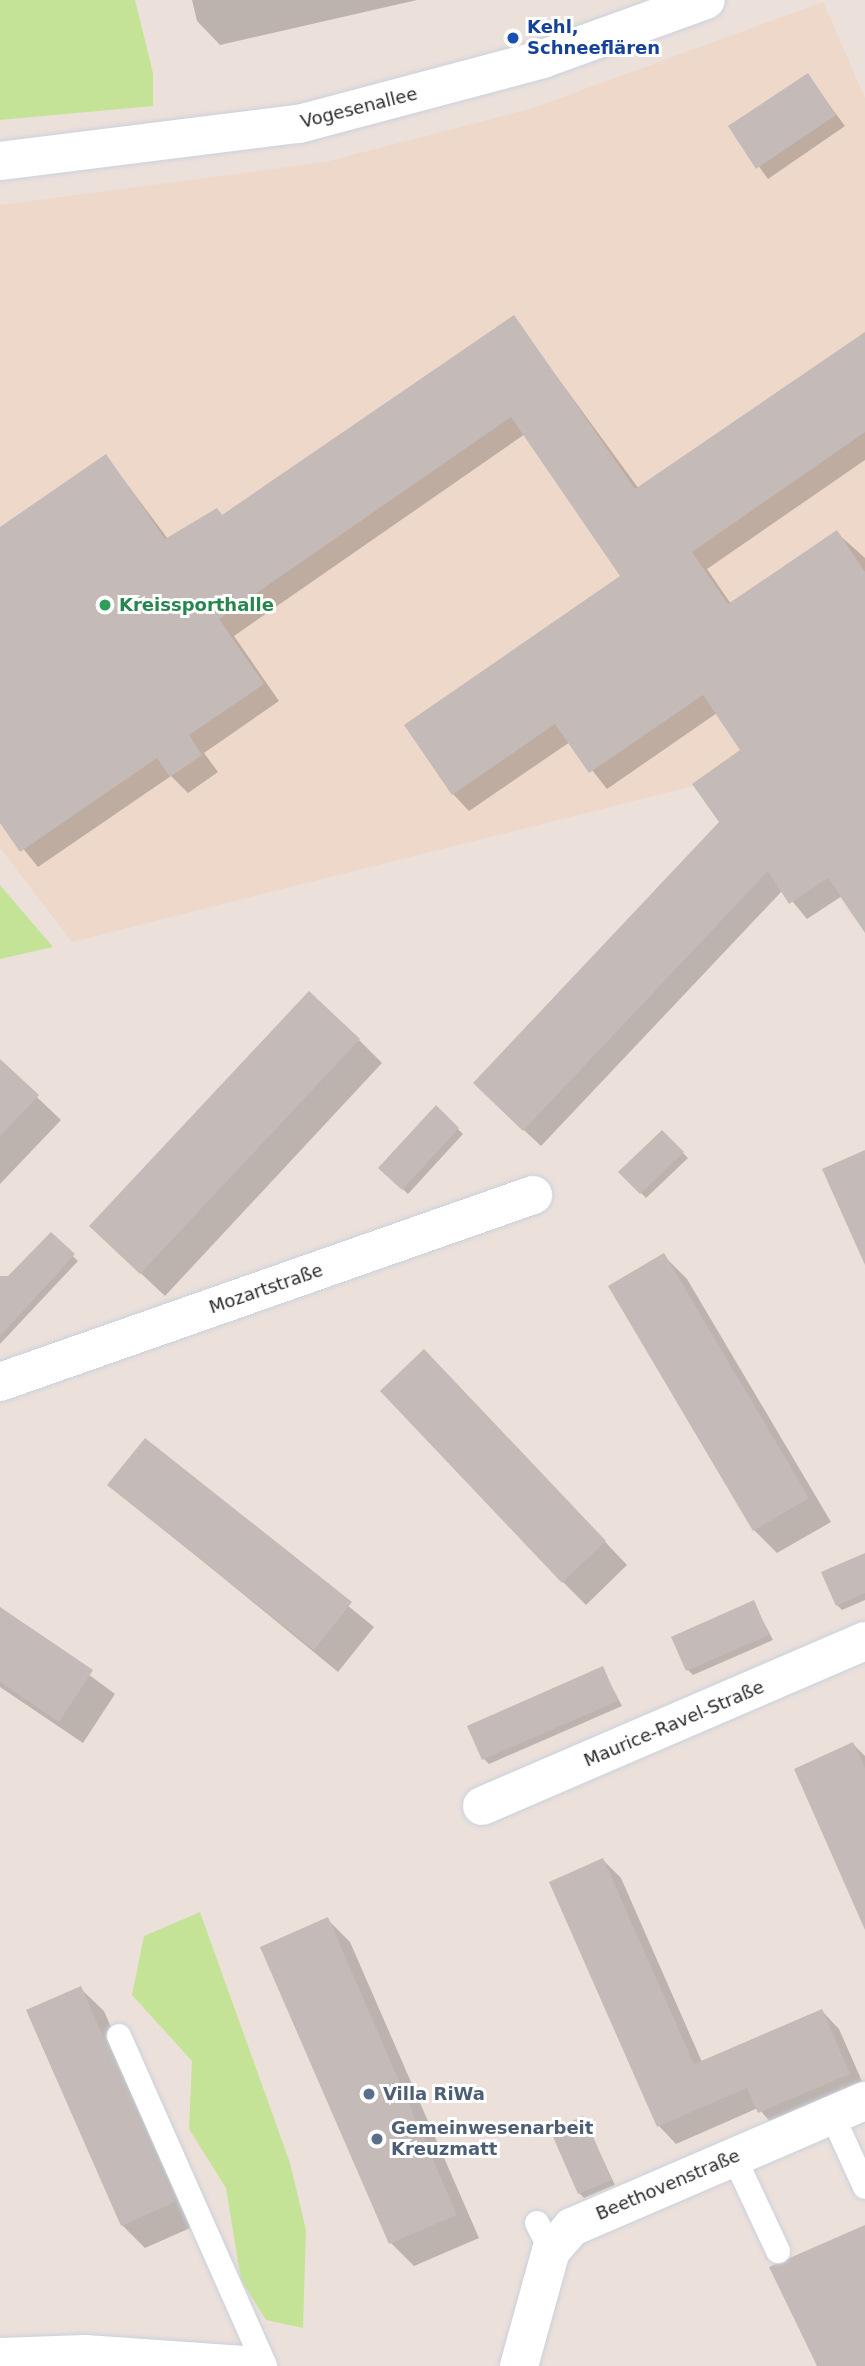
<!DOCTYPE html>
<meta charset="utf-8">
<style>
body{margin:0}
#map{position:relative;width:865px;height:2366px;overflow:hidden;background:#ece0db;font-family:"DejaVu Sans",sans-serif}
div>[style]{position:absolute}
.education>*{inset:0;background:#eed8ca}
.green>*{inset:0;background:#c5e396}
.shadow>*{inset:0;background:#0003}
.building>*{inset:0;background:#c4bab7}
.roads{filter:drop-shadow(0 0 2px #c9d1db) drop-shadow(0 0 2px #c9d1db)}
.service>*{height:24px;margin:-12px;padding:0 12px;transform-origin:12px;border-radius:12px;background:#fff}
.minor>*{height:38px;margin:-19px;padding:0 19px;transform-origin:19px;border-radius:19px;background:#fff}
.dots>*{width:19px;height:19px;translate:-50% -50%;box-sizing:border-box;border:4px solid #fff;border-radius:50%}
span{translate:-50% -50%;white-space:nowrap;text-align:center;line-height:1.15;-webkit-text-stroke:6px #fff;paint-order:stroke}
.transit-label{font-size:18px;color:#164399;font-weight:700}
.left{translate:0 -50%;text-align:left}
.street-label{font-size:18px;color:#292929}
.leisure-label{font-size:18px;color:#27864d;font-weight:700}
.service-label{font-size:18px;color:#4e5e75;font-weight:700}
</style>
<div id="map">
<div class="education">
<div style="clip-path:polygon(823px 2px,865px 98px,865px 910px,853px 918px,758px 770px,72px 942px,0 848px,0 205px,325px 162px,530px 109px)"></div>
</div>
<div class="green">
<div style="clip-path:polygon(0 0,135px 0,153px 73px,153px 106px,0 120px)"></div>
<div style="clip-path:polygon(0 885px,53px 947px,0 959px)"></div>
<div style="clip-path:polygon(200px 1912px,290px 2163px,306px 2230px,303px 2328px,266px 2320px,241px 2280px,226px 2188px,189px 2129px,192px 2061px,132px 1995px,144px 1936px)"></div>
</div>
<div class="shadow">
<div style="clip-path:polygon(192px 0,417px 0,220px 45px,197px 21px)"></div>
<div style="clip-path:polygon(807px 75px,845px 126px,768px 179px,730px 127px)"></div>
<div style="clip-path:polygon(514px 318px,639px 489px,865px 335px,865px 460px,707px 569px,731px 604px,836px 532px,865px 558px,865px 925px,842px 896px,807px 919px,783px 890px,541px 1146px,492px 1100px,721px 822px,743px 750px,717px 713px,607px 789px,570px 742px,469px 811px,453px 794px,623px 577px,525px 434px,234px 636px,279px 701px,204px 753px,218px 772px,188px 793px,171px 776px,38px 867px,0 820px,0 529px,106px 456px,168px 539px,217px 510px,223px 516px)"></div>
<div style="clip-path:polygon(359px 1040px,382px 1063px,165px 1296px,115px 1249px)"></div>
<div style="clip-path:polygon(0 1062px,61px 1120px,0 1184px)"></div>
<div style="clip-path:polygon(436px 1108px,463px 1134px,408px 1194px,380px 1168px)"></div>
<div style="clip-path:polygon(662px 1132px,688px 1158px,646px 1198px,621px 1172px)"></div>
<div style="clip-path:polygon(51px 1235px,78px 1261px,0 1344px,0 1288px)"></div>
<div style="clip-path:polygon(664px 1256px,687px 1279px,831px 1522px,777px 1553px,754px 1530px)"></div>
<div style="clip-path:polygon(447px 1375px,627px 1565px,586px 1605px,563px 1582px)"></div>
<div style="clip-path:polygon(145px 1440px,374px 1627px,338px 1672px,110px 1485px)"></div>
<div style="clip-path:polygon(865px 1555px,865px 1600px,842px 1610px,837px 1605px)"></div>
<div style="clip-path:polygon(753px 1602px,773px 1640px,693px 1675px,688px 1670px)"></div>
<div style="clip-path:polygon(0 1609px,115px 1694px,83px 1743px,0 1687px)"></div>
<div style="clip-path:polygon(602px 1668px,622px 1706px,489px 1764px,484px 1759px)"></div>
<div style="clip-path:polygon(853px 1744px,865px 1756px,865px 1926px)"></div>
<div style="clip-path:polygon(603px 1860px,621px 1878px,702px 2062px,822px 2011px,839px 2029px,865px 2088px,778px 2130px,758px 2108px,676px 2144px,659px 2126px,551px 1883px)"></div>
<div style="clip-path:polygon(327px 1919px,350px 1942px,479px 2238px,414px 2266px,391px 2243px)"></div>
<div style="clip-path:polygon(80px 1988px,104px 2011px,197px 2225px,145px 2248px,122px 2225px)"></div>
<div style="clip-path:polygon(583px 2118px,615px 2185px,584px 2198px,579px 2193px)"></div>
</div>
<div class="building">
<div style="clip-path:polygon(808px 73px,836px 115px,756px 169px,728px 126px)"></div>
<div style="clip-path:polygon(514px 315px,635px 489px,865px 332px,865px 432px,692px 552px,728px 604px,837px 530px,865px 572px,865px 933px,828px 878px,789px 904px,768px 871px,523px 1131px,473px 1083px,719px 822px,692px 784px,740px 750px,703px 695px,589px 773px,555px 724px,452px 795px,404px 725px,620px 576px,511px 417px,219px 619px,264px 684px,189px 735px,202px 755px,170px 777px,157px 758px,20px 852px,0 823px,0 527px,106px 454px,165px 539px,217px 508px,222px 515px)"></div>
<div style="clip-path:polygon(309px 991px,360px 1039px,140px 1274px,89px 1226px)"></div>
<div style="clip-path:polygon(0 1059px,39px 1095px,0 1136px)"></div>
<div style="clip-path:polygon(436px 1105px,459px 1128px,402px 1190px,378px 1168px)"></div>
<div style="clip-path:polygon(662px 1130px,684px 1152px,640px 1194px,618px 1172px)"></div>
<div style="clip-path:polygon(865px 1150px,865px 1265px,822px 1169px)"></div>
<div style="clip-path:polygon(51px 1232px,75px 1254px,0 1336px,0 1276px,8px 1276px)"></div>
<div style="clip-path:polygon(664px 1253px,809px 1498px,753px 1531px,608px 1286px)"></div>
<div style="clip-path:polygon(424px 1349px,606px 1541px,562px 1583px,380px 1391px)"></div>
<div style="clip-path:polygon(145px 1438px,352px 1602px,314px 1650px,107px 1485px)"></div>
<div style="clip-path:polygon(865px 1553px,865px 1593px,836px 1606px,821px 1572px)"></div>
<div style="clip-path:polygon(754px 1600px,769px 1635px,686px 1671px,671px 1637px)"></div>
<div style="clip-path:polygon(0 1607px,93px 1670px,59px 1722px,0 1682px)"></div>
<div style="clip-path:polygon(603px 1666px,618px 1701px,482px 1760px,467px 1726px)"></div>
<div style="clip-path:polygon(853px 1742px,865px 1768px,865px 1930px,794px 1769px)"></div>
<div style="clip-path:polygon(603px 1858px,694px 2064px,822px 2009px,850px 2074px,758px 2113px,747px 2088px,657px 2127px,549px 1882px)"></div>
<div style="clip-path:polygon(328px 1917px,457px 2215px,389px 2244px,260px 1947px)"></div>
<div style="clip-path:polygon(81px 1986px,175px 2202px,121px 2226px,26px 2010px)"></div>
<div style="clip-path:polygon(584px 2116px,612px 2180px,578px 2194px,550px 2130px)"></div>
<div style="clip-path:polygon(865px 2225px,865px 2366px,817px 2366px,769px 2267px)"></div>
</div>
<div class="roads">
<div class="service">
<div style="left:119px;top:2036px;width:361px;rotate:66.1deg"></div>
<div style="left:832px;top:2115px;width:79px;rotate:65.4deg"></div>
<div style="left:734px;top:2157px;width:104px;rotate:64.9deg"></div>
<div style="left:537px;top:2223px;width:31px;rotate:63deg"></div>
</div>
<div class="minor">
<div style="left:0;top:161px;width:301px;rotate:-7.1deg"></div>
<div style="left:299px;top:124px;width:253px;rotate:-14.9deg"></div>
<div style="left:543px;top:59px;width:173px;rotate:-19.9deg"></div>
<div style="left:0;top:1382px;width:565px;rotate:-19.33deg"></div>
<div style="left:482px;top:1806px;width:417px;rotate:-23.3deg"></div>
<div style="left:0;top:2357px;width:85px;rotate:-2deg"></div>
<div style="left:85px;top:2354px;width:173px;rotate:4deg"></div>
<div style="left:519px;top:2366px;width:119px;rotate:-74.5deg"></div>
<div style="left:551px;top:2251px;width:32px;rotate:-49deg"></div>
<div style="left:572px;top:2227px;width:319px;rotate:-23.3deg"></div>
</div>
</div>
<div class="dots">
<div style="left:513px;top:38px;background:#1a4fb4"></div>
<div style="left:105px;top:605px;background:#2e9e5b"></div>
<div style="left:369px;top:2094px;background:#5c6f8a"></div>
<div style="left:377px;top:2139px;background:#5c6f8a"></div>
</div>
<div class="transit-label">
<span class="left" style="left:527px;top:38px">Kehl,<br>Schneeflären</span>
</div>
<div class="street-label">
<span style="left:359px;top:108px;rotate:-14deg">Vogesenallee</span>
<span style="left:266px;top:1289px;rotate:-19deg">Mozartstraße</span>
<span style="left:674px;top:1724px;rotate:-23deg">Maurice-Ravel-Straße</span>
<span style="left:668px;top:2185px;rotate:-23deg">Beethovenstraße</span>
</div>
<div class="leisure-label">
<span class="left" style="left:119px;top:605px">Kreissporthalle</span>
</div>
<div class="service-label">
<span class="left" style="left:383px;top:2094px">Villa RiWa</span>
<span class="left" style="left:391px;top:2139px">Gemeinwesenarbeit<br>Kreuzmatt</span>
</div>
</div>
